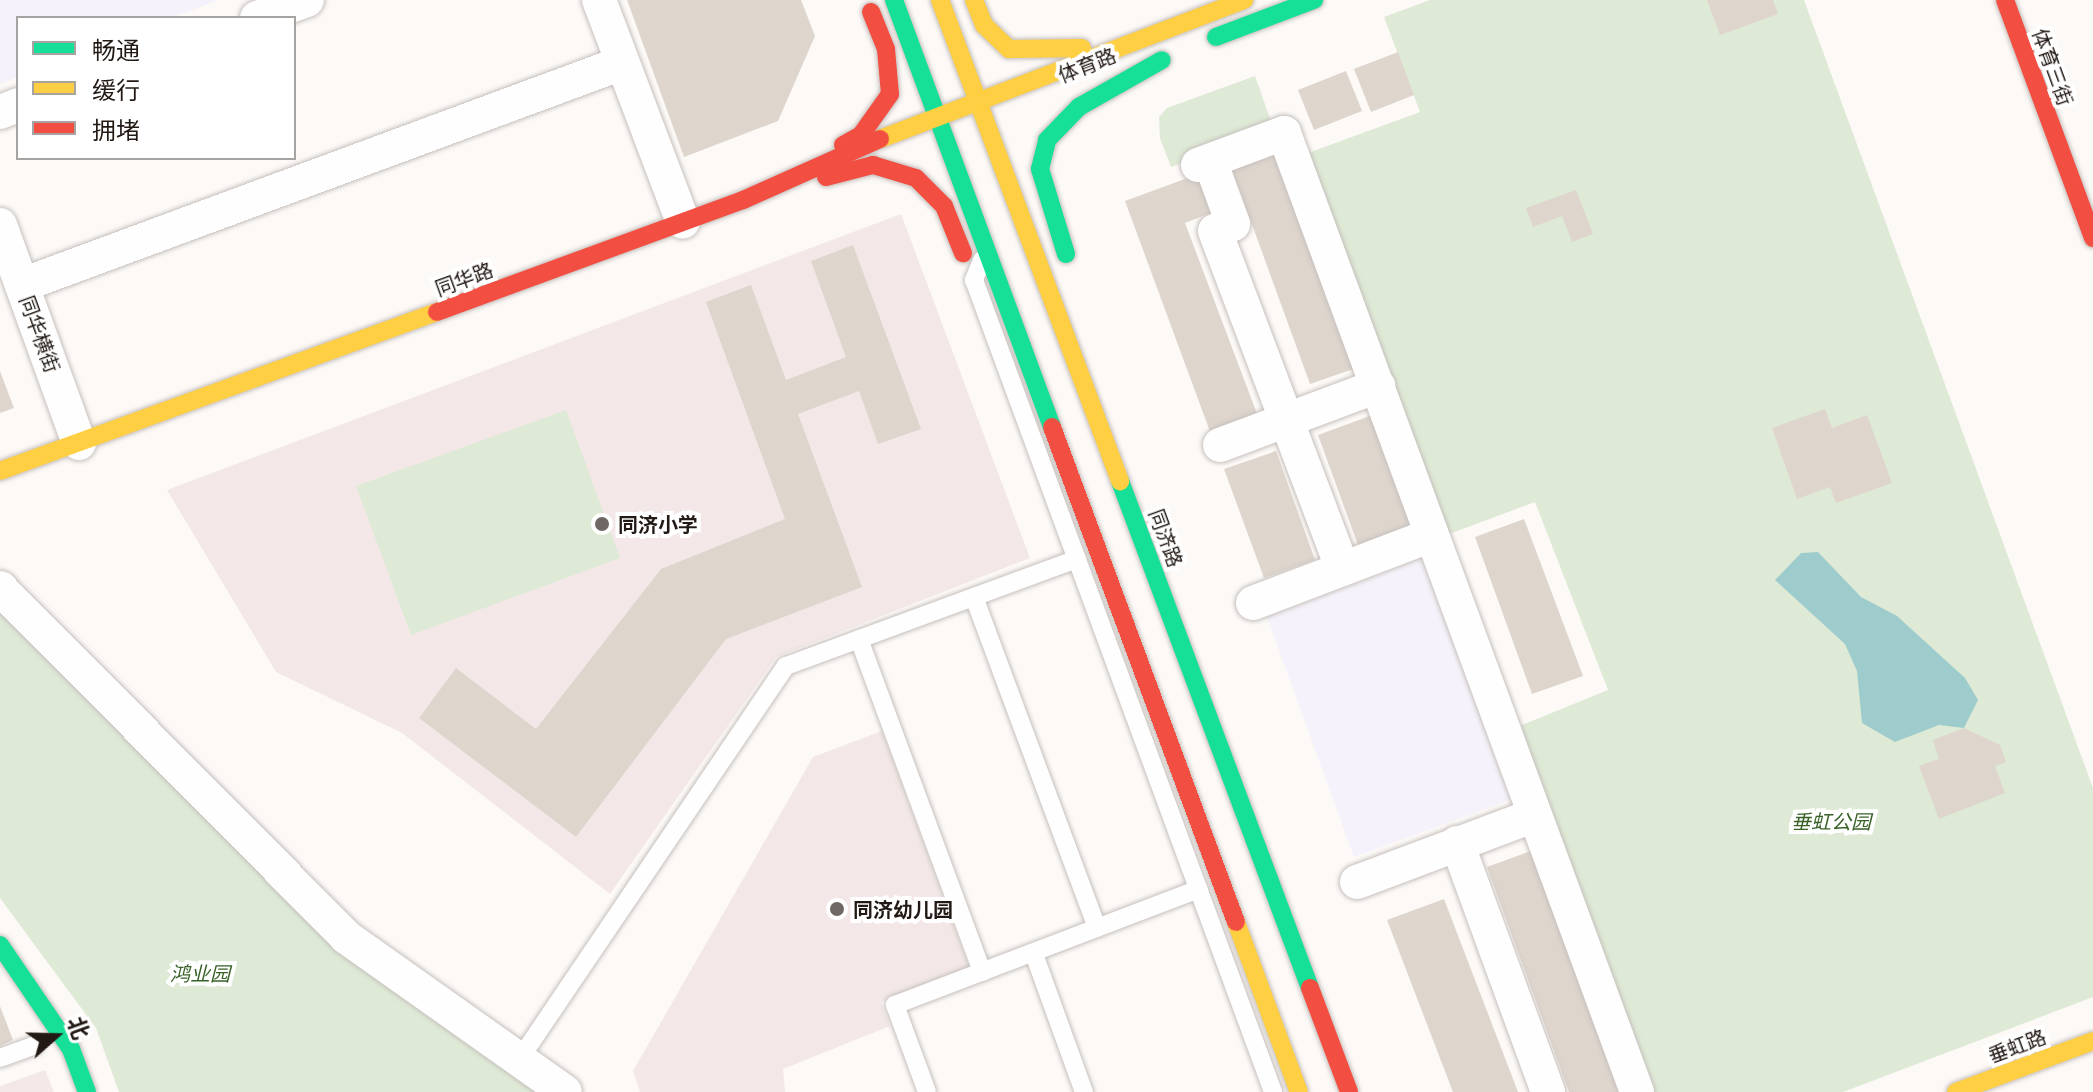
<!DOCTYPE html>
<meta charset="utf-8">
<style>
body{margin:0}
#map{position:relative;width:2093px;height:1092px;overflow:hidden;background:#fcf9f7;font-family:Lora,"Noto Sans SC",serif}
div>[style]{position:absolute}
.commercial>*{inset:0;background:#f6f2fb}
.education>*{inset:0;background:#f3e8e7}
.green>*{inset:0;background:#deead6}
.water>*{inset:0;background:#9ecccd}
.building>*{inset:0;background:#ded5cd}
.roads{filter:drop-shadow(0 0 2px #c6c0bc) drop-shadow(0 0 2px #c6c0bc)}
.lane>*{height:18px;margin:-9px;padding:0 9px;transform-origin:9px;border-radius:9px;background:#fffefe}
.street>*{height:34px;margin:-17px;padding:0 17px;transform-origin:17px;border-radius:17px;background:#fffefe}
.fast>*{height:18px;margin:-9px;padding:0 9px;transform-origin:9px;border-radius:9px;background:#16e098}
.slow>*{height:18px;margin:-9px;padding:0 9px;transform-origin:9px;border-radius:9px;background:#ffcf43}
.jam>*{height:18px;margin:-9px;padding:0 9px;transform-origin:9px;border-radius:9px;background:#f24e42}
.dots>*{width:22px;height:22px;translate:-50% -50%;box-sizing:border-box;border:4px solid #fff;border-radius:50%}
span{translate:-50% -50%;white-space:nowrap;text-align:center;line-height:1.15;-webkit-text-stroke:8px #fff;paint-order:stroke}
.street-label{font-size:20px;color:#221914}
.poi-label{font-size:20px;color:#221914;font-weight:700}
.left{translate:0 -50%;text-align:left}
.park-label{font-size:20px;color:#3a6228;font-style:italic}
.legend{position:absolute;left:16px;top:16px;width:280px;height:144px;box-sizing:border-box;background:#fff;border:2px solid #a7a3a1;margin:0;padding:10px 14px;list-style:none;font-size:24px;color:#221914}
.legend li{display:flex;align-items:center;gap:16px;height:40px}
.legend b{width:40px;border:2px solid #a7a3a1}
.north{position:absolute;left:16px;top:996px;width:80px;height:80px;-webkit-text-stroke:6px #fff;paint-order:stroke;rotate:70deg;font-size:22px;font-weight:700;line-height:32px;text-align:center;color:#221914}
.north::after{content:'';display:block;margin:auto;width:28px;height:36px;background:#221914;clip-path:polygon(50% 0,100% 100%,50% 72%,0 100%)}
</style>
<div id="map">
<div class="commercial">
<div style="clip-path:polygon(0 0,218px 0,171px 18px,18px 18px,18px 77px,0 84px)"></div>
<div style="clip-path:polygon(1422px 559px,1510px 800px,1354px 857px,1267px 617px)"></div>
</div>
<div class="education">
<div style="clip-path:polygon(901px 214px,1030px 558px,776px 657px,610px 894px,402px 733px,276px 672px,167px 490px)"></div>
<div style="clip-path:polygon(882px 731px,969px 967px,881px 1002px,890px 1026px,783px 1069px,785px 1092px,640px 1092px,633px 1071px,813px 757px)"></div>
<div style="clip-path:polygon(45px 1070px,54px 1092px,0 1092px,0 1086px)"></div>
</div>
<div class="green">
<div style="clip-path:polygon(1430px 0,1804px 0,2093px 788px,2093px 997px,1843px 1092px,1653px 1092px,1520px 726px,1608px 690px,1535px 502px,1449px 534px,1308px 153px,1420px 112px,1384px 17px)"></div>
<div style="clip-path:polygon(1255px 76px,1274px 130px,1171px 167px,1160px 138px,1159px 117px,1167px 108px)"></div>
<div style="clip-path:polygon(566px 410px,620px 558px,411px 635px,356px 486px)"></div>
<div style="clip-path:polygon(0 613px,338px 946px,547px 1092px,119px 1092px,96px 1028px,0 898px)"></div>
</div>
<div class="water">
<div style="clip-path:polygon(1818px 552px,1861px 597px,1897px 616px,1965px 678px,1978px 700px,1964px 728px,1939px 725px,1895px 742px,1862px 723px,1857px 671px,1845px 644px,1775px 580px,1801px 553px)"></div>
</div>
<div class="building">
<div style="clip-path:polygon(627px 0,801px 0,815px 36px,778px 121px,684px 157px)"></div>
<div style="clip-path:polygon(1707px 0,1773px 0,1778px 14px,1720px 35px)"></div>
<div style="clip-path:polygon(1398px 52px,1414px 95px,1371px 112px,1354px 69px)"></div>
<div style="clip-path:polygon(1346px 71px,1362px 111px,1314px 130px,1298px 90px)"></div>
<div style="clip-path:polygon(1280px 143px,1362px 366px,1310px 384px,1229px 161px)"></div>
<div style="clip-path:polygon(1204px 172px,1218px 210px,1185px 223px,1259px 419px,1212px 437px,1125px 201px)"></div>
<div style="clip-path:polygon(1576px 190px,1593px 234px,1572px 242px,1562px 216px,1533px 227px,1526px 208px)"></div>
<div style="clip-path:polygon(853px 245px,921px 429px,878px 444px,859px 391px,798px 414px,862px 587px,726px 639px,576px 837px,419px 718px,456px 668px,536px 729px,661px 569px,785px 519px,706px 302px,751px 285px,786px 380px,846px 357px,811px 261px)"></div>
<div style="clip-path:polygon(0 371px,14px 408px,0 413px)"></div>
<div style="clip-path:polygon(1825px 409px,1832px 428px,1867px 415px,1892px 483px,1836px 503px,1830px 487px,1797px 499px,1772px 428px)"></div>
<div style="clip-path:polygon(1375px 414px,1415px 523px,1358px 545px,1318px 435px)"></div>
<div style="clip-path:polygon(1276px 451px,1315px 560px,1264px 578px,1224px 469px)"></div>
<div style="clip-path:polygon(1524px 519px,1583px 676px,1532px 694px,1475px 537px)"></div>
<div style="clip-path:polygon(1964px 728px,2000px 745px,2006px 762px,1995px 766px,2005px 793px,1939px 819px,1919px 766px,1939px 759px,1933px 740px)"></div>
<div style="clip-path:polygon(1536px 849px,1623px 1092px,1569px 1092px,1487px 867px)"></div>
<div style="clip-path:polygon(1444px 899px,1518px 1092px,1453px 1092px,1387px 920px)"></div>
<div style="clip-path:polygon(0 1006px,13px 1040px,0 1046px)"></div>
</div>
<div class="roads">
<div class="lane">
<div style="left:982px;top:260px;width:22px;rotate:112deg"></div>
<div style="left:974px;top:280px;width:865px;rotate:69.78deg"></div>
<div style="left:974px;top:597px;width:353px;rotate:69.6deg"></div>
<div style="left:859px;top:639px;width:355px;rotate:69.7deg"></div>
<div style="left:1034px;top:954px;width:147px;rotate:70.1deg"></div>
<div style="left:0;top:1058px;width:37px;rotate:-20deg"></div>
<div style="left:519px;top:1060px;width:476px;rotate:-55.9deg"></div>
<div style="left:786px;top:666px;width:310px;rotate:-20.2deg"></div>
<div style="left:927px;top:1092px;width:93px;rotate:-110.2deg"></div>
<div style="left:895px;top:1005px;width:325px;rotate:-20.9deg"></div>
</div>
<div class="street">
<div style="left:599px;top:0;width:237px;rotate:69.3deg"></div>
<div style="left:257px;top:18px;width:53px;rotate:-19.8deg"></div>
<div style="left:0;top:112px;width:19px;rotate:-21deg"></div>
<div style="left:1210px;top:161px;width:67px;rotate:69.9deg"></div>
<div style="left:1233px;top:224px;width:19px;rotate:159deg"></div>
<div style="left:1215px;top:231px;width:361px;rotate:69.3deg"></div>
<div style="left:1198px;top:165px;width:92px;rotate:-20.4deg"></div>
<div style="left:1284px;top:133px;width:1022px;rotate:69.79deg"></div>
<div style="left:0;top:225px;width:232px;rotate:70.1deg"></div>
<div style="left:22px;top:285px;width:640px;rotate:-20.3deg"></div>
<div style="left:1220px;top:445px;width:169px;rotate:-20.5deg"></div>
<div style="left:0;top:588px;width:491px;rotate:45.2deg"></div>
<div style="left:346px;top:937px;width:268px;rotate:35.3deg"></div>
<div style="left:1253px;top:603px;width:191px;rotate:-20.8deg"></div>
<div style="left:1457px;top:843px;width:265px;rotate:69.9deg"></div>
<div style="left:1357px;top:882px;width:190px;rotate:-20.6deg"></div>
</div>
<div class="fast">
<div style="left:894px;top:0;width:455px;rotate:69.7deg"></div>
<div style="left:1216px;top:37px;width:105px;rotate:-20.7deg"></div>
<div style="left:1066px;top:254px;width:89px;rotate:-107deg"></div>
<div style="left:1040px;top:169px;width:30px;rotate:-76deg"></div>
<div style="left:1047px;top:140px;width:46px;rotate:-45.9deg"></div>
<div style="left:1079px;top:107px;width:95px;rotate:-29.5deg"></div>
<div style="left:1120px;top:481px;width:541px;rotate:69.46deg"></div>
<div style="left:0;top:945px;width:126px;rotate:55.7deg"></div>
<div style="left:71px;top:1049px;width:46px;rotate:69.6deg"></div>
</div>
<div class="slow">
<div style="left:940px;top:0;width:514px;rotate:69.48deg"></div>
<div style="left:974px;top:0;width:27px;rotate:68deg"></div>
<div style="left:984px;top:25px;width:35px;rotate:44deg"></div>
<div style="left:1009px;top:49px;width:73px;rotate:-0.8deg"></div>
<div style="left:880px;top:139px;width:390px;rotate:-20.9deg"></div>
<div style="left:0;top:471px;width:465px;rotate:-20deg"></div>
<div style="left:1236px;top:922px;width:181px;rotate:69.7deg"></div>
<div style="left:1956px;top:1092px;width:146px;rotate:-20.4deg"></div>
</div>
<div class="jam">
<div style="left:2005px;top:0;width:254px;rotate:69.7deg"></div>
<div style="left:843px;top:145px;width:21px;rotate:-29deg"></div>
<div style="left:861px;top:135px;width:50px;rotate:-54.7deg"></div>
<div style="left:890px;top:94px;width:45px;rotate:-95.1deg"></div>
<div style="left:886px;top:49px;width:40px;rotate:-112deg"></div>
<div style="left:826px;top:177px;width:49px;rotate:-14.3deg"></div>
<div style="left:873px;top:165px;width:45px;rotate:16.8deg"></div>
<div style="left:916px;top:178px;width:40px;rotate:45deg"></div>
<div style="left:944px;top:206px;width:51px;rotate:68deg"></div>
<div style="left:437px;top:312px;width:326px;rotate:-20.1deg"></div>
<div style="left:743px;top:200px;width:150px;rotate:-24deg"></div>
<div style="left:1052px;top:427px;width:528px;rotate:69.61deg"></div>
<div style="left:1310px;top:988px;width:111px;rotate:69.4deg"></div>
</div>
</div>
<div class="dots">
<div style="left:602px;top:524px;background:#6e6763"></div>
<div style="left:837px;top:909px;background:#6e6763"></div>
</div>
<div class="street-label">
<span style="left:1087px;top:65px;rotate:-21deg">体育路</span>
<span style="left:2053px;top:67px;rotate:70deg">体育三街</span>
<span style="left:464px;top:279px;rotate:-20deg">同华路</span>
<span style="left:40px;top:334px;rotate:70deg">同华横街</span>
<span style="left:1166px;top:538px;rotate:70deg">同济路</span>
<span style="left:2017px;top:1046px;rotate:-20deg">垂虹路</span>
</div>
<div class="poi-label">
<span class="left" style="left:618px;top:524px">同济小学</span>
<span class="left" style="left:853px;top:909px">同济幼儿园</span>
</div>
<div class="park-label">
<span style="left:1831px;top:821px">垂虹公园</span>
<span style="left:200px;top:973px">鸿业园</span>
</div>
<ul class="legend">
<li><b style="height:10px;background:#16e098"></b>畅通</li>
<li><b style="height:10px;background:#ffcf43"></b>缓行</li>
<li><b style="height:10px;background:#f24e42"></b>拥堵</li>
</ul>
<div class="north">北</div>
</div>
